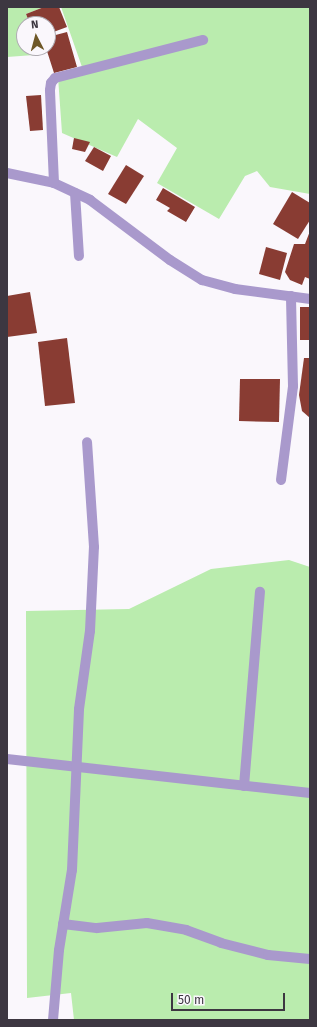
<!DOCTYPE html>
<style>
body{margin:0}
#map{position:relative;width:317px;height:1027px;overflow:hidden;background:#faf7fc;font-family:"Fira Sans",sans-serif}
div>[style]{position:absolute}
.green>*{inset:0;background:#baecae}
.building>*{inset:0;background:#893c33}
.street>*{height:10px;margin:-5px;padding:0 5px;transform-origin:5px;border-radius:5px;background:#a999cc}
span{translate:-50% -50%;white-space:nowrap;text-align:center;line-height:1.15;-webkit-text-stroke:4px #faf7fc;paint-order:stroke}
.frame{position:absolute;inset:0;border:8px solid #3d3741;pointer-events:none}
.north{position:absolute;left:16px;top:16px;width:40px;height:40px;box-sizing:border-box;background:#faf7fc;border:1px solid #aeaab1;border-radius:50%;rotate:354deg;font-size:11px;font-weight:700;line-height:16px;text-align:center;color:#3d3741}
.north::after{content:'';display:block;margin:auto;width:14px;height:18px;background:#6f5828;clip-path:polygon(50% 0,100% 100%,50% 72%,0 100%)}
.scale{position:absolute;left:171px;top:993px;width:114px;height:18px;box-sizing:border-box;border:2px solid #3d3741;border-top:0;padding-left:5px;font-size:12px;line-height:14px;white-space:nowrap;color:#3d3741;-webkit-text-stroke:3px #faf7fc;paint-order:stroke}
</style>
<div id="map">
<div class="green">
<div style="clip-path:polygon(7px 7px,44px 7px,26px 14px,30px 24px,24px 24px,24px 48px,36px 48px,34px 55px,7px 57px)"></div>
<div style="clip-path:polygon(61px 7px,310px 7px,310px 194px,270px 187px,257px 171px,245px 176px,219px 219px,157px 183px,177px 148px,138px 119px,117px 157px,62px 133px,58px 77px,82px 67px)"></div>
<div style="clip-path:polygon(289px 560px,310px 567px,310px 1020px,74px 1020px,71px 993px,27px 998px,26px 611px,129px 609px,211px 569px)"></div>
</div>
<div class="building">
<div style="clip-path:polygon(44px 7px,59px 7px,67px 27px,48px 34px,48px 24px,30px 24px,26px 14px)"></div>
<div style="clip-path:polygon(67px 32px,77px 67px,54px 73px,46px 48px,48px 48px,48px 37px)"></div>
<div style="clip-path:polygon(41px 95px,43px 130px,30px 131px,26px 96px)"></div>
<div style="clip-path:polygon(74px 138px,90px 142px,85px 152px,72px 149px)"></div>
<div style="clip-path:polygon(94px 147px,111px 156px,103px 171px,85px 161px)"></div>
<div style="clip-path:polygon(126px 165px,144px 176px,126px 204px,108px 194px)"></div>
<div style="clip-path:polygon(163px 188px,195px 207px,186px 222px,167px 211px,170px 208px,156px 200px)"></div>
<div style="clip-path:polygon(292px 192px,310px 203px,310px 220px,298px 239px,273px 224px)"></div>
<div style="clip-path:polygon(310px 231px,310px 279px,305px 277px,302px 285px,290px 280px,285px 272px,294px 244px,305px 244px)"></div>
<div style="clip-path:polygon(266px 247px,287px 253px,280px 280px,259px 274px)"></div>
<div style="clip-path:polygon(30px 292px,37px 333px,7px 337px,7px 296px)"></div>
<div style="clip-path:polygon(300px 307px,310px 307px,310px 340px,300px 340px)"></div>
<div style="clip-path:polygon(67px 338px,75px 403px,45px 406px,38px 342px)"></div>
<div style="clip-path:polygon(304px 358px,310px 358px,310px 418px,302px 411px,299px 395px)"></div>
<div style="clip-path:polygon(240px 379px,280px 379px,279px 422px,239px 421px)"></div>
</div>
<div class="street">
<div style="left:7px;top:173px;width:48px;rotate:12deg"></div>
<div style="left:54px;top:183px;width:40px;rotate:25deg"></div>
<div style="left:90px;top:200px;width:100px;rotate:36.9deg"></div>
<div style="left:170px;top:260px;width:38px;rotate:32deg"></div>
<div style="left:202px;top:280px;width:34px;rotate:15deg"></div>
<div style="left:235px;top:289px;width:76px;rotate:7.6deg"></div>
<div style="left:54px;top:183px;width:93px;rotate:-92.5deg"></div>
<div style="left:50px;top:90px;width:7px;rotate:-82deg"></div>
<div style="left:51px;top:83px;width:6px;rotate:-51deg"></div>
<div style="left:55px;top:78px;width:153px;rotate:-14.4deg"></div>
<div style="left:75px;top:193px;width:63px;rotate:86.4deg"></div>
<div style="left:281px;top:480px;width:95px;rotate:-82.7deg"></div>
<div style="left:293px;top:386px;width:90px;rotate:-91.3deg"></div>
<div style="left:7px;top:759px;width:305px;rotate:6.4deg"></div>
<div style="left:244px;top:786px;width:195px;rotate:-85.3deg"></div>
<div style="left:63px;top:924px;width:34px;rotate:7deg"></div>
<div style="left:97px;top:928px;width:50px;rotate:-5.7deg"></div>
<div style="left:147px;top:923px;width:40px;rotate:10deg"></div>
<div style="left:186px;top:930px;width:37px;rotate:20deg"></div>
<div style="left:221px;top:943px;width:49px;rotate:14.3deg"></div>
<div style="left:268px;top:955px;width:42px;rotate:5.4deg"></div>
<div style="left:53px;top:1020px;width:70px;rotate:-85.1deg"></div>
<div style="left:59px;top:950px;width:81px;rotate:-80.8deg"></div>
<div style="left:72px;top:870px;width:161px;rotate:-87.5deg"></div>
<div style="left:79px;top:709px;width:79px;rotate:-82deg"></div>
<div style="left:90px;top:631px;width:84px;rotate:-87.3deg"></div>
<div style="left:94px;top:547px;width:105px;rotate:-93.8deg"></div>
</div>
<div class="frame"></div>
<div class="north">N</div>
<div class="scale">50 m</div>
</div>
